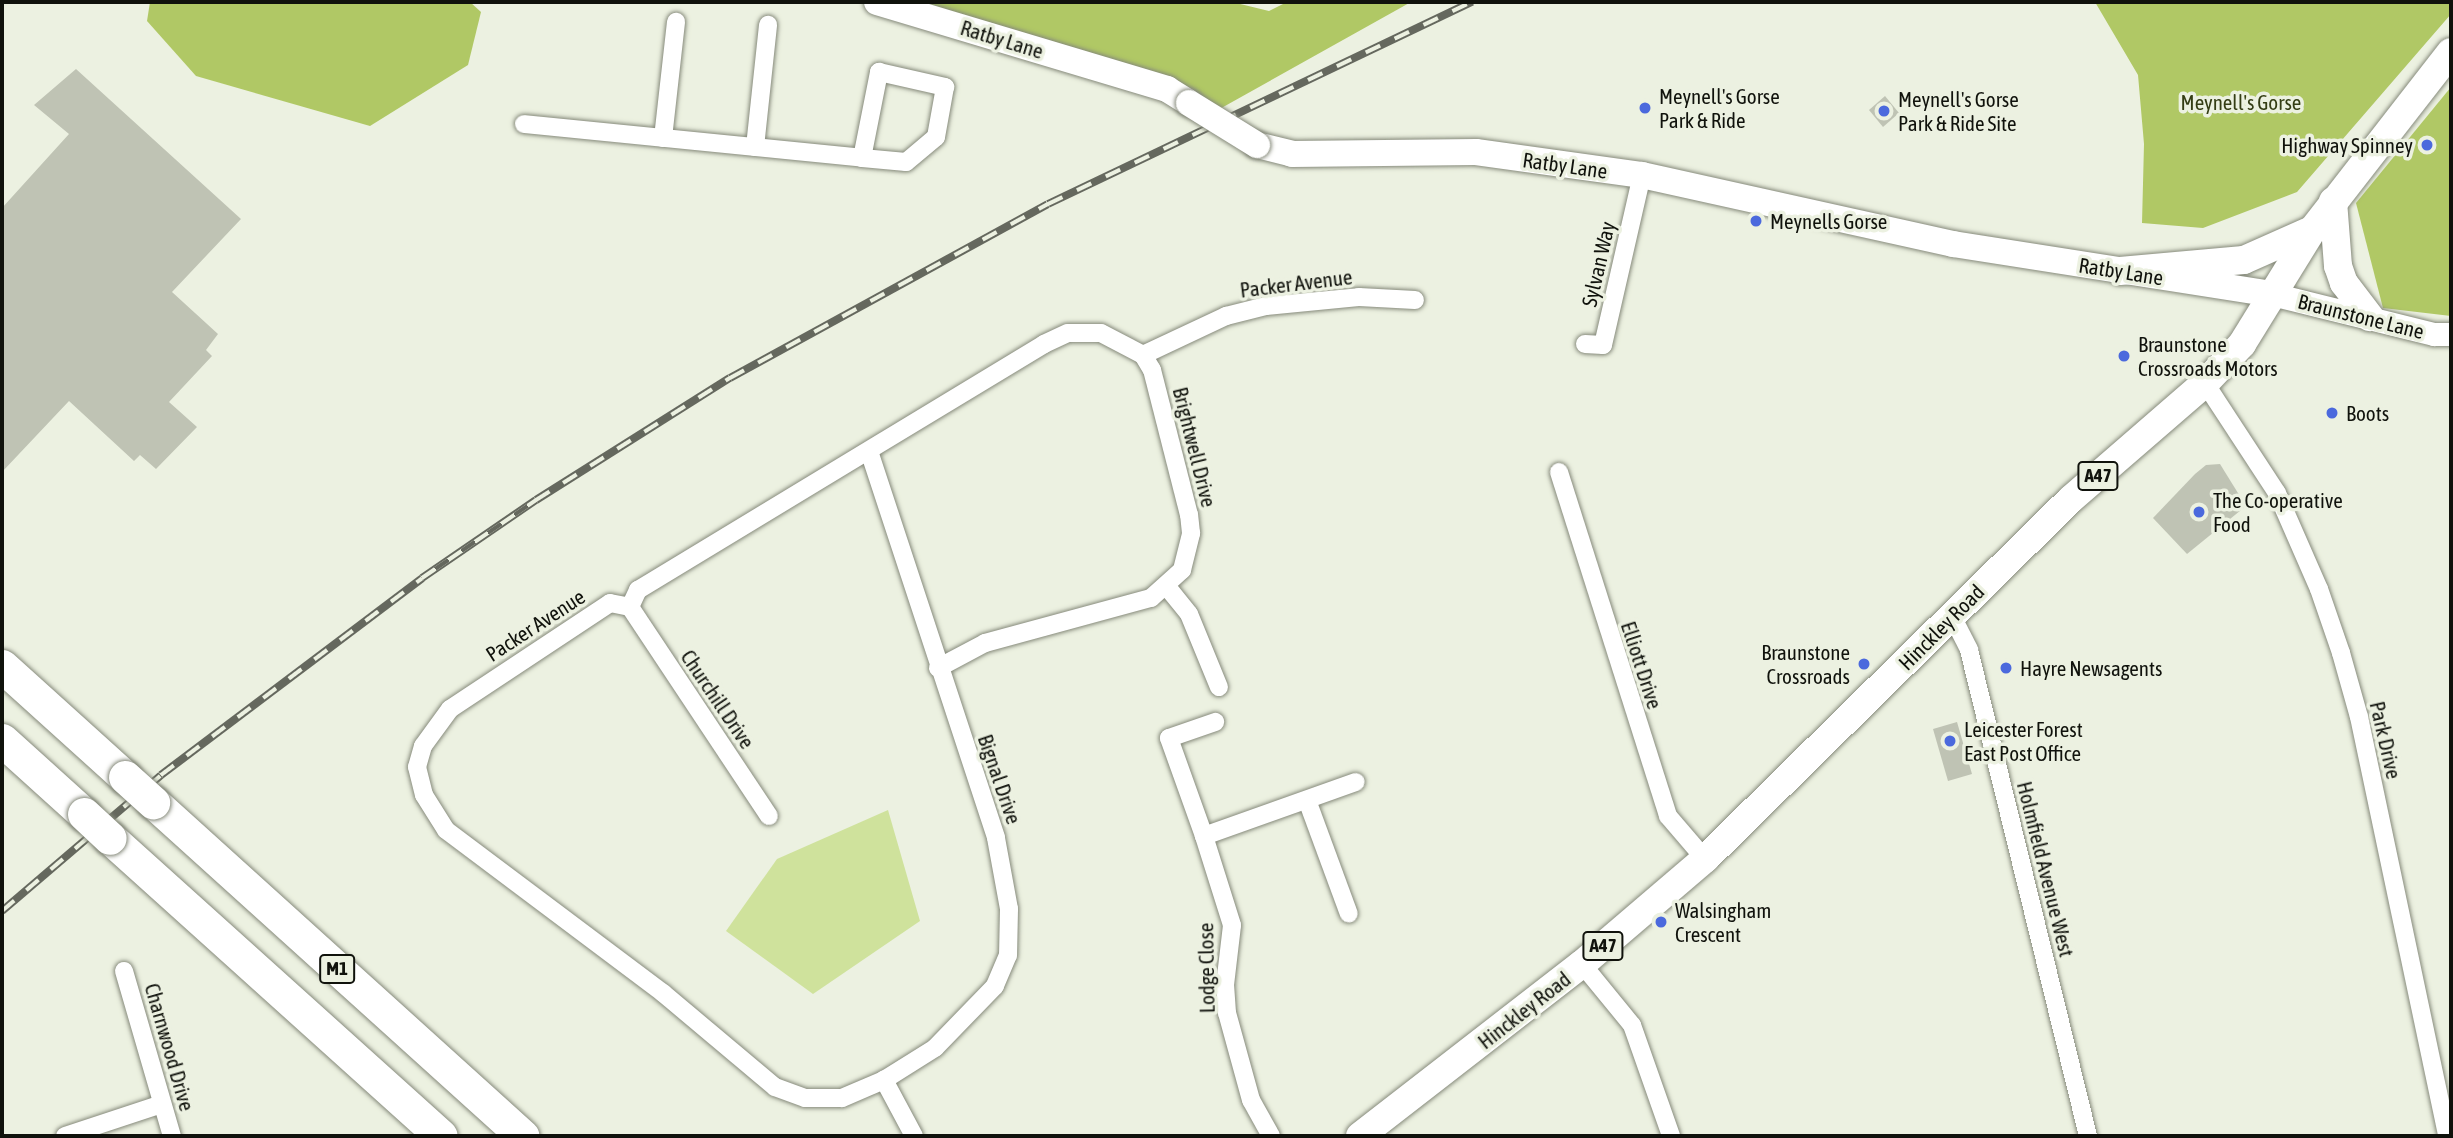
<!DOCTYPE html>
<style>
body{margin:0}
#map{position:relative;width:2453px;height:1138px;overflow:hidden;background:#ecf1e1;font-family:"Asap Condensed",sans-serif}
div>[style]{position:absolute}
.green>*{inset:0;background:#cfe29c}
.forest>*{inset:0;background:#b0c865}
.building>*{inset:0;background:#bfc3b4}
.roads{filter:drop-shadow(0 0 2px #868a7b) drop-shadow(0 0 2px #868a7b)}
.minor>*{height:18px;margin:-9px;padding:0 9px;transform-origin:9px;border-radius:9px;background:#fff}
.tertiary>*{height:23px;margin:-11.5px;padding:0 11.5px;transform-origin:11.5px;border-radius:11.5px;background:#fff}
.secondary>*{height:26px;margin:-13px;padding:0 13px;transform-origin:13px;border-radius:13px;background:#fff}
.primary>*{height:28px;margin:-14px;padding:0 14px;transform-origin:14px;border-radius:14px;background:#fff}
.motorway>*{height:33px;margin:-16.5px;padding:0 16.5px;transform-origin:16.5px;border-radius:16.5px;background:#fff}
.rail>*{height:8px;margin-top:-4px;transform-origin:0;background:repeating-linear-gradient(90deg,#ecf1e1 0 16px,#65685e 0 32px);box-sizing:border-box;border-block:2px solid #65685e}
.bridges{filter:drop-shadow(0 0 2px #868a7b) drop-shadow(0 0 2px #868a7b)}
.secondary-bridge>*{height:26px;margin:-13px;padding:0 13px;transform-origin:13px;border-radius:13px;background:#fff}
.motorway-bridge>*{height:33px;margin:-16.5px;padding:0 16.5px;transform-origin:16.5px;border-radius:16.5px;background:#fff}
.dots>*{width:19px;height:19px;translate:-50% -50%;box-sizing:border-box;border:4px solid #ecf1e1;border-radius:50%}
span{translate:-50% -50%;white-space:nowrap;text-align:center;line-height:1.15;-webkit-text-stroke:7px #ecf1e1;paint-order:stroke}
.shield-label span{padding:2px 5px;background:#ecf1e1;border:2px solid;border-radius:5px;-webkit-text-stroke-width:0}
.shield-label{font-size:19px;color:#10120c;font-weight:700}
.street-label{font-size:21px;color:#10120c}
.poi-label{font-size:21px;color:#10120c}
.left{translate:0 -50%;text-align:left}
.right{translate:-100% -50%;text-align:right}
.park-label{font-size:21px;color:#343d14}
.frame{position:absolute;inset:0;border:4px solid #10120c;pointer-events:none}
</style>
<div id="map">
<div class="green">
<div style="clip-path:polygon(888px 810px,920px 921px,813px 994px,726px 931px,777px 859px)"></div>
</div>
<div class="forest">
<div style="clip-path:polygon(150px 2px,470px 2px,481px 12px,468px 65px,370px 126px,196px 76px,147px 21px)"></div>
<div style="clip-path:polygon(903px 2px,1232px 2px,1269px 11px,1287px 2px,1411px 2px,1216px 111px)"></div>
<div style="clip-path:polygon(2095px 2px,2451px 2px,2451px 14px,2297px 192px,2203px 228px,2142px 223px,2144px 144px,2138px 75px)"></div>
<div style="clip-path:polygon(2451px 87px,2451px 316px,2383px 308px,2356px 203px)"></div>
</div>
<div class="building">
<div style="clip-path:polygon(76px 69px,241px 219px,172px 292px,218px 334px,206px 350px,212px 356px,169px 402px,197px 427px,156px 469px,140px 455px,134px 461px,69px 401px,2px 472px,2px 208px,69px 134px,34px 105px)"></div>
<div style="clip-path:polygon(1885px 96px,1899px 113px,1883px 127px,1869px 110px)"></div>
<div style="clip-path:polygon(2220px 464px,2246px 506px,2187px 554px,2153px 518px,2195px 474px,2206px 465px)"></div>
<div style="clip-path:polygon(1957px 722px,1972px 774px,1948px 781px,1933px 729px)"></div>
</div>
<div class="roads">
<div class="minor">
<div style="left:524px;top:124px;width:340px;rotate:5.7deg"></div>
<div style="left:862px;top:158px;width:88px;rotate:-78.8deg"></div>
<div style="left:879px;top:72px;width:68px;rotate:12.8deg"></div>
<div style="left:945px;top:87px;width:51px;rotate:100.2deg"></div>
<div style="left:936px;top:137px;width:39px;rotate:140deg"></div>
<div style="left:906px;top:162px;width:44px;rotate:-174.8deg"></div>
<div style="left:663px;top:138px;width:117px;rotate:-83.6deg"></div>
<div style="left:755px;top:147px;width:123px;rotate:-83.9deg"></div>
<div style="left:1585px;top:344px;width:18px;rotate:3deg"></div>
<div style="left:1603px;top:345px;width:174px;rotate:-77.1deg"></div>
<div style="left:2205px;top:383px;width:131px;rotate:56.8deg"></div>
<div style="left:2277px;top:493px;width:105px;rotate:66.4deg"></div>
<div style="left:2319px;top:589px;width:68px;rotate:71deg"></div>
<div style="left:2341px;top:653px;width:66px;rotate:74.3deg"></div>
<div style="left:2359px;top:717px;width:428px;rotate:78.1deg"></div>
<div style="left:869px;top:451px;width:407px;rotate:71.8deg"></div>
<div style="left:996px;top:838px;width:72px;rotate:79.6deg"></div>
<div style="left:1009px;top:909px;width:46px;rotate:91.2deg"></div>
<div style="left:1008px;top:955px;width:34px;rotate:113deg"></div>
<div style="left:995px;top:986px;width:86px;rotate:134.1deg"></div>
<div style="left:935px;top:1048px;width:60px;rotate:147.9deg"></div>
<div style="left:1559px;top:472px;width:361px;rotate:72.4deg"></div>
<div style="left:1668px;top:816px;width:57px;rotate:49.3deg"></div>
<div style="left:1168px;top:588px;width:33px;rotate:51deg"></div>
<div style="left:1189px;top:614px;width:79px;rotate:67.7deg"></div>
<div style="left:630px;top:607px;width:251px;rotate:56.4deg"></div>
<div style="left:1952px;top:616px;width:38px;rotate:63deg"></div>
<div style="left:1969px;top:650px;width:500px;rotate:76.24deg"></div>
<div style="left:938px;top:668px;width:53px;rotate:-28deg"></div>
<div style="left:985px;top:643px;width:172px;rotate:-15.2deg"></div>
<div style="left:1151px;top:598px;width:42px;rotate:-42.1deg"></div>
<div style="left:1182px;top:570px;width:38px;rotate:-76deg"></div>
<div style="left:1191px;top:533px;width:18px;rotate:-96deg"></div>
<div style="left:1189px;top:515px;width:150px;rotate:-104.3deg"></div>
<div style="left:1152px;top:370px;width:17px;rotate:-121deg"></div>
<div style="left:1307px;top:800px;width:121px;rotate:69.8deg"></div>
<div style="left:1204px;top:836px;width:104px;rotate:-109.7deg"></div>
<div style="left:1169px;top:738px;width:49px;rotate:-19.2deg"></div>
<div style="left:1582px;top:964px;width:79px;rotate:50.7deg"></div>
<div style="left:1632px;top:1025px;width:118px;rotate:70.6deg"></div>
<div style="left:124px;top:971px;width:172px;rotate:73.8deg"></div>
<div style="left:65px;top:1136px;width:102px;rotate:-18.3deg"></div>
<div style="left:914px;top:1136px;width:64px;rotate:-118.2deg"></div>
<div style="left:884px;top:1080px;width:46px;rotate:156.8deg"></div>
<div style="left:842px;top:1098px;width:37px;rotate:180deg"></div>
<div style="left:805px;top:1098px;width:32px;rotate:-160deg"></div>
<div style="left:775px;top:1087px;width:146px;rotate:-140deg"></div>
<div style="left:663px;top:993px;width:271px;rotate:-143.1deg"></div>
<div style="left:446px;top:830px;width:41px;rotate:-122.2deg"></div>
<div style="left:424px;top:795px;width:29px;rotate:-104deg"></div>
<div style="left:417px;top:767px;width:22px;rotate:-74deg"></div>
<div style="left:423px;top:746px;width:46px;rotate:-53.9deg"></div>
<div style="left:450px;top:709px;width:192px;rotate:-33.5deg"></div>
<div style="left:610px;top:603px;width:20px;rotate:11deg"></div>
<div style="left:630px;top:607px;width:19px;rotate:-65deg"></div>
<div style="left:638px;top:590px;width:475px;rotate:-31.2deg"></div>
<div style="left:1044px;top:344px;width:26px;rotate:-25deg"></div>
<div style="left:1068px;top:333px;width:33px"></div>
<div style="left:1101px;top:333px;width:47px;rotate:27.6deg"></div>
<div style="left:1143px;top:355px;width:92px;rotate:-25.2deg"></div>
<div style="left:1226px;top:316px;width:41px;rotate:-14deg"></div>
<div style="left:1266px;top:306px;width:93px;rotate:-5.5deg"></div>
<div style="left:1359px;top:297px;width:56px;rotate:3.1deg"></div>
<div style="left:1271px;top:1136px;width:41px;rotate:-119.1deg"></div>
<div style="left:1251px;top:1100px;width:90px;rotate:-105.4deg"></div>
<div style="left:1227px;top:1013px;width:28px;rotate:-94deg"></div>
<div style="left:1225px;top:985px;width:60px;rotate:-83.3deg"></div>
<div style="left:1232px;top:925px;width:93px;rotate:-107.5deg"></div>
<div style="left:1204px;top:836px;width:161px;rotate:-19.6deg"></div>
</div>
<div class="tertiary">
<div style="left:2272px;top:294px;width:167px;rotate:13.9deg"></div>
<div style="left:2434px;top:334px;width:17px"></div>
</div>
<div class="secondary">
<div style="left:877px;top:2px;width:303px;rotate:16.7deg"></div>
<div style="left:1167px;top:89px;width:26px;rotate:32deg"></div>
<div style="left:1257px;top:145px;width:36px;rotate:14deg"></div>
<div style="left:1292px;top:154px;width:184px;rotate:-0.6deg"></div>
<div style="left:1476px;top:152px;width:168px;rotate:7.9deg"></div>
<div style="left:1642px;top:175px;width:319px;rotate:12.5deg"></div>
<div style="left:1953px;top:244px;width:323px;rotate:8.9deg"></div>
</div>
<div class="primary">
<div style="left:2333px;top:201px;width:65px;rotate:85.6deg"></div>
<div style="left:2338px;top:266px;width:18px;rotate:71deg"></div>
<div style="left:2344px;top:283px;width:43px;rotate:52.6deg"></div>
<div style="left:2120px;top:271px;width:124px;rotate:-5.1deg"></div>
<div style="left:2244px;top:260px;width:69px;rotate:-24deg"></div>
<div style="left:1360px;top:1136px;width:281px;rotate:-37.8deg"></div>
<div style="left:1582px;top:964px;width:162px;rotate:-40.5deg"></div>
<div style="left:1705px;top:859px;width:513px;rotate:-44.53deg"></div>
<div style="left:2071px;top:499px;width:177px;rotate:-40.9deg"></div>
<div style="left:2205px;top:383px;width:54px;rotate:-46.5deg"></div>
<div style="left:2242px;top:344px;width:135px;rotate:-58.3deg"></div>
<div style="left:2313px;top:229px;width:224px;rotate:-52.1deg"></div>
</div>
<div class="motorway">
<div style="left:2px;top:666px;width:166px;rotate:42.1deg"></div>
<div style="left:2px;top:740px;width:110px;rotate:42.1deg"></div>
<div style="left:153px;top:802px;width:498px;rotate:42.1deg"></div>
<div style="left:110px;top:838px;width:445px;rotate:42deg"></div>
</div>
</div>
<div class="rail">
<div style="left:2px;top:911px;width:209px;rotate:-40.5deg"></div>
<div style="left:161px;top:775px;width:327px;rotate:-37deg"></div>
<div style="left:422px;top:578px;width:138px;rotate:-34.4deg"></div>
<div style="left:536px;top:500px;width:229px;rotate:-32.2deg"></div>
<div style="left:730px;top:378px;width:362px;rotate:-28.7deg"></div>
<div style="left:1048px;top:204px;width:470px;rotate:-25.5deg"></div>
</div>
<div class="bridges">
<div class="secondary-bridge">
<div style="left:1189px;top:103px;width:80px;rotate:31.7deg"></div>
</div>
<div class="motorway-bridge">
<div style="left:125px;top:777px;width:38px;rotate:42deg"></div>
<div style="left:84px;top:814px;width:35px;rotate:43deg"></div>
</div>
</div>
<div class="dots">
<div style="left:1645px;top:108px;background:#4b69dd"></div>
<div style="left:1884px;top:111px;background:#4b69dd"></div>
<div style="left:2427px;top:145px;background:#4b69dd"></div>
<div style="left:1756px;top:221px;background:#4b69dd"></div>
<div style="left:2124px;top:356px;background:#4b69dd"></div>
<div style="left:2332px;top:413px;background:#4b69dd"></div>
<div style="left:2199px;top:512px;background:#4b69dd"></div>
<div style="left:1864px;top:664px;background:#4b69dd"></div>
<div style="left:2006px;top:668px;background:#4b69dd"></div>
<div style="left:1950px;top:741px;background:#4b69dd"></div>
<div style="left:1661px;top:922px;background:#4b69dd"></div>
</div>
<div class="shield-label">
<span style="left:2098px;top:476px">A47</span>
<span style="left:1603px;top:946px">A47</span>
<span style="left:337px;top:969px">M1</span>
</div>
<div class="street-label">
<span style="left:1002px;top:39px;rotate:17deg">Ratby Lane</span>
<span style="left:1565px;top:165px;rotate:8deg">Ratby Lane</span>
<span style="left:1598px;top:264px;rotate:-77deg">Sylvan Way</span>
<span style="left:2121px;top:271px;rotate:9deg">Ratby Lane</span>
<span style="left:1296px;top:283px;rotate:-7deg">Packer Avenue</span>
<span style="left:2361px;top:316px;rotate:14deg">Braunstone Lane</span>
<span style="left:1195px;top:447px;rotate:76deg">Brightwell Drive</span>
<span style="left:535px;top:625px;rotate:-33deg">Packer Avenue</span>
<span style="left:1941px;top:627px;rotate:-45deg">Hinckley Road</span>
<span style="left:1642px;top:665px;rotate:72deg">Elliott Drive</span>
<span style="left:718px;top:699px;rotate:56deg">Churchill Drive</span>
<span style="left:2386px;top:740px;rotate:77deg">Park Drive</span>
<span style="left:1000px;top:779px;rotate:71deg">Bignal Drive</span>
<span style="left:2046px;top:869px;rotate:76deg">Holmfield Avenue West</span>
<span style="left:1206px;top:968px;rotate:-91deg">Lodge Close</span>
<span style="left:1524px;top:1010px;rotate:-38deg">Hinckley Road</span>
<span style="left:170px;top:1047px;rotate:74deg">Charnwood Drive</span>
</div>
<div class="poi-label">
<span class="left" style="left:1659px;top:108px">Meynell's Gorse<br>Park &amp; Ride</span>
<span class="left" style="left:1898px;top:111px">Meynell's Gorse<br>Park &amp; Ride Site</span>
<span class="right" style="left:2413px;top:145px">Highway Spinney</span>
<span class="left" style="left:1770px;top:221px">Meynells Gorse</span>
<span class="left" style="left:2138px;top:356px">Braunstone<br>Crossroads Motors</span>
<span class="left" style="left:2346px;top:413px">Boots</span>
<span class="left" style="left:2213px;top:512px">The Co-operative<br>Food</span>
<span class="right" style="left:1850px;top:664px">Braunstone<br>Crossroads</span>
<span class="left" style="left:2020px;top:668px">Hayre Newsagents</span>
<span class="left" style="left:1964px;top:741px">Leicester Forest<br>East Post Office</span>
<span class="left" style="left:1675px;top:922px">Walsingham<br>Crescent</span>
</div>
<div class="park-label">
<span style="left:2241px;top:102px">Meynell's Gorse</span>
</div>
<div class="frame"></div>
</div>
